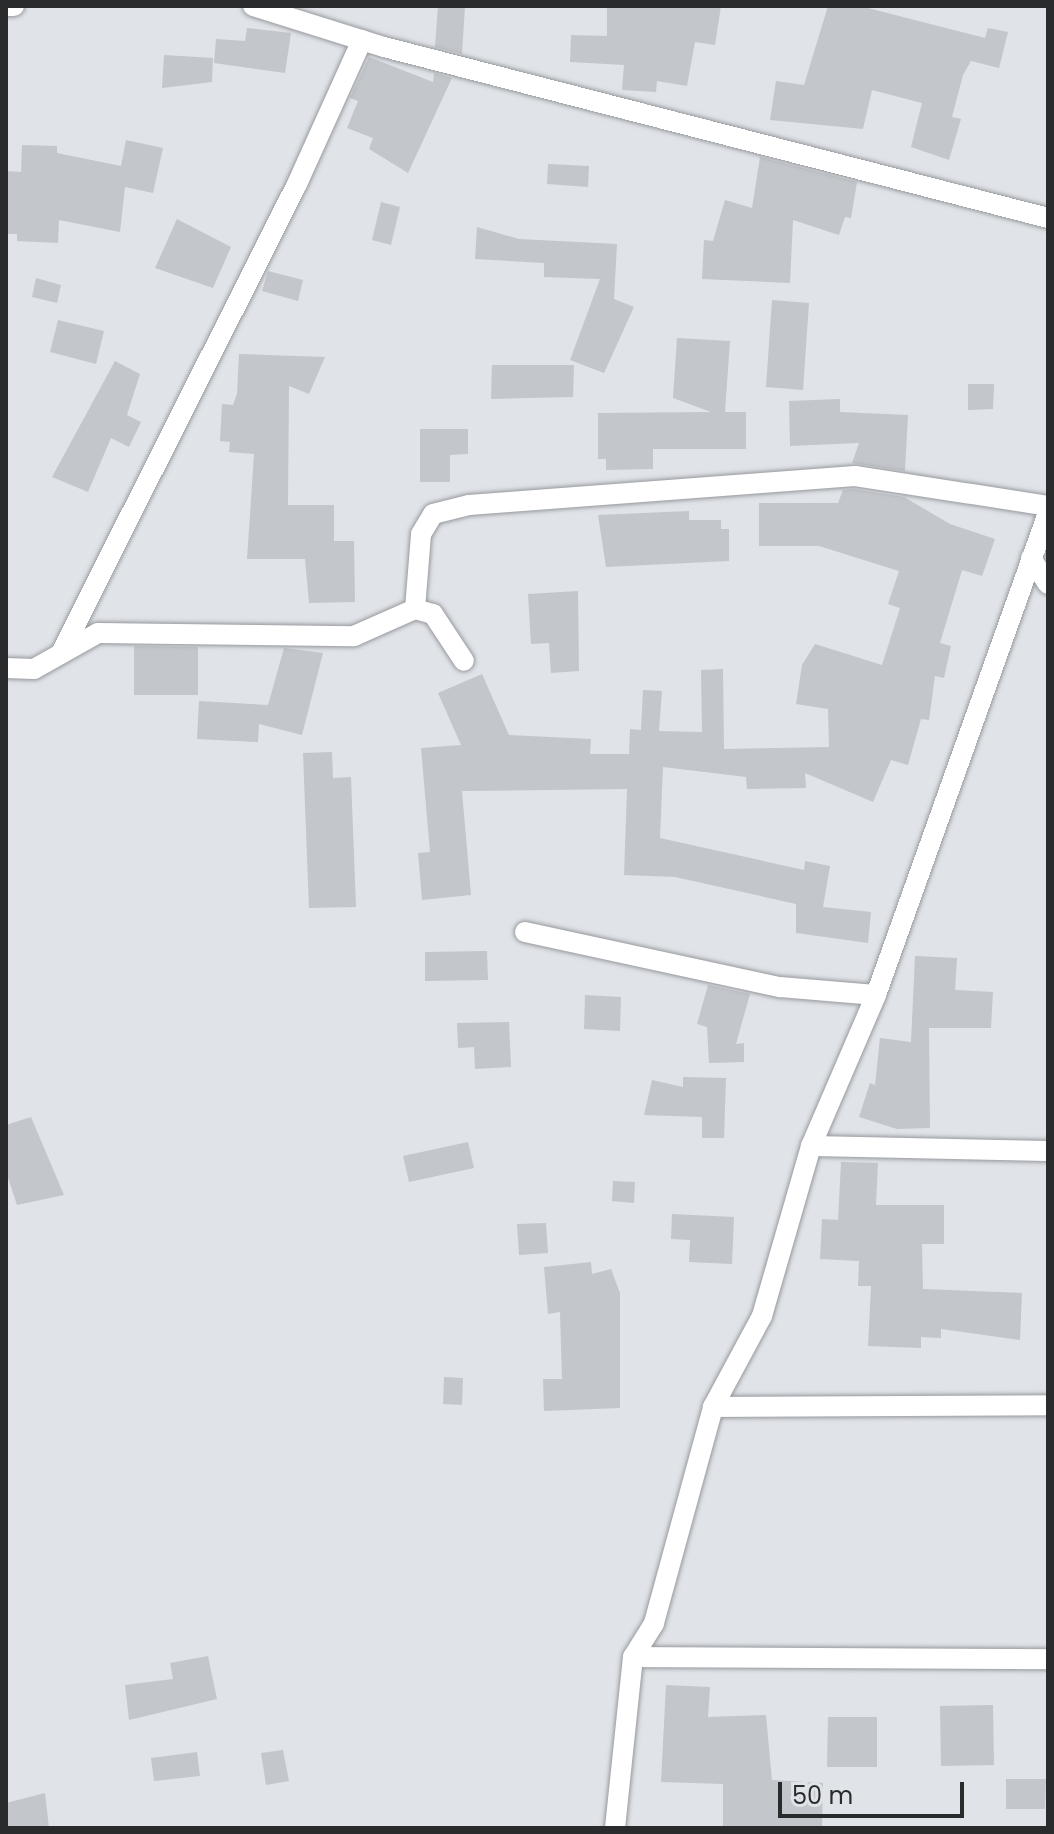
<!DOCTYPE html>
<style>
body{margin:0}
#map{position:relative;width:1054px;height:1834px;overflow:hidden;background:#e0e3e8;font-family:Poppins,sans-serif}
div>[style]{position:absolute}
.building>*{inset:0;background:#c3c6ca}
.roads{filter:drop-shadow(0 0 2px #96999d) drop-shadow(0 0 2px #96999d)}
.street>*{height:20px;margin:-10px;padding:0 10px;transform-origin:10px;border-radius:10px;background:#fff}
span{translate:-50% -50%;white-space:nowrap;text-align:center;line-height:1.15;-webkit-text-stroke:7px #e0e3e8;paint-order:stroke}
.frame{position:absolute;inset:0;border:8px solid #2a2b2d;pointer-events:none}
.scale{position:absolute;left:778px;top:1782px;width:186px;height:36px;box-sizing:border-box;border:4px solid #2a2b2d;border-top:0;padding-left:10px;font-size:24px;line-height:28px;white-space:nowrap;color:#2a2b2d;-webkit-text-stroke:6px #e0e3e8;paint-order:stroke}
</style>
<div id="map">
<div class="building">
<div style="clip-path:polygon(438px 6px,465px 6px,462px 54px,435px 47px)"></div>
<div style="clip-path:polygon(607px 6px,721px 6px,715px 45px,695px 42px,687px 86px,657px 81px,656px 92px,622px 90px,624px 65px,570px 62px,571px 35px,607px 36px)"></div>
<div style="clip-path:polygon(828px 6px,860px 6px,985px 38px,988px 28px,1008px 32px,999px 68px,971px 61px,963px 75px,952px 117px,961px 119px,949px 160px,911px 147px,922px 103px,872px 90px,863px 129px,770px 120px,776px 81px,804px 85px)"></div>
<div style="clip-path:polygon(247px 28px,291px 33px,285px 73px,214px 63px,216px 39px,245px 41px)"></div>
<div style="clip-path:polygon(164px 55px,213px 58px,212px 82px,162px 88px)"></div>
<div style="clip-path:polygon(369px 57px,433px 82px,434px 73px,452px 78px,408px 173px,369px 149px,373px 138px,347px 128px,358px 101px,350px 98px)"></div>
<div style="clip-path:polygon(126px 140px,163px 148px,153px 193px,125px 187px,120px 232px,59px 220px,58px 243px,17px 241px,17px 234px,6px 234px,6px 171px,21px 172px,22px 145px,57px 146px,57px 153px,121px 166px)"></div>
<div style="clip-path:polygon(760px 157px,857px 182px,851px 218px,845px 217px,839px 235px,793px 220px,790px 283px,702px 279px,704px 240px,713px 241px,725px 200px,752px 208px)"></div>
<div style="clip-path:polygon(548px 164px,589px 166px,588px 187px,547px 184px)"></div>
<div style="clip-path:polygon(381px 202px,400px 207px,391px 245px,372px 240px)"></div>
<div style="clip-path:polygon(177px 219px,231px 247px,213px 288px,155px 268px)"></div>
<div style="clip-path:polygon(477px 227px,519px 239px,617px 244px,614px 299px,634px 307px,604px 373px,570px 360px,600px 279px,544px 277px,544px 263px,475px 259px)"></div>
<div style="clip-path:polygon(268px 271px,303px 280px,298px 301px,262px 291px)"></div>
<div style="clip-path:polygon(36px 278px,61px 285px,57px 303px,32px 297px)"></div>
<div style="clip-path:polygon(772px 300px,809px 303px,803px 390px,766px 387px)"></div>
<div style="clip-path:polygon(58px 320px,104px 331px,96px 364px,50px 352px)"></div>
<div style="clip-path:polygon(677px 338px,730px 341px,725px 412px,746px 412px,746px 449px,653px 449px,653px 469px,606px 470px,606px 459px,598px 459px,598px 413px,711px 412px,673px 398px)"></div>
<div style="clip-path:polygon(239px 354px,325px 357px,309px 394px,289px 386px,288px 505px,334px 505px,334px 541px,354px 541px,355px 602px,309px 603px,305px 559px,247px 559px,254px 454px,229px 452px,230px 442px,220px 441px,222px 404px,233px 405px,237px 394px)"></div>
<div style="clip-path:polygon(115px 361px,140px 374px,127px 415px,141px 422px,129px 447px,111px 438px,88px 492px,52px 477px)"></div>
<div style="clip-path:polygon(492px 365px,574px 365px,573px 397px,491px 399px)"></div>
<div style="clip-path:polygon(968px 384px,994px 384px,993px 409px,968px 410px)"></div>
<div style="clip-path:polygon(840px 399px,840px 412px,908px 415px,905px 471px,852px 463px,859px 443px,790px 446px,789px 401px)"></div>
<div style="clip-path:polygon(420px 429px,468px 429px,468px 454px,450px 455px,450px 482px,420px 482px)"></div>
<div style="clip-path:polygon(854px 489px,904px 497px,950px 524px,995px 539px,982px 576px,962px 570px,940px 643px,951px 646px,944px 678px,935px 676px,929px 720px,921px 719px,908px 765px,891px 760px,873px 802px,805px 773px,806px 788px,747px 789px,746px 777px,663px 767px,660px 838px,804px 870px,805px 861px,830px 866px,823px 907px,871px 912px,868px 943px,796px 933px,796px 904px,675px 877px,624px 875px,627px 789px,462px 791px,471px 895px,422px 900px,418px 853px,430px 852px,421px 748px,461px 745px,438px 693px,482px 674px,509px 735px,591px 739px,590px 754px,629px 754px,630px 729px,641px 730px,643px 690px,662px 691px,659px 731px,702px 732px,701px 670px,723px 669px,724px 749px,829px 747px,828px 709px,796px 704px,802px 665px,815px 644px,882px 665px,900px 608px,888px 604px,899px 571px,819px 546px,759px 546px,759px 503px,838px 503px,843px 490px)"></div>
<div style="clip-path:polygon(689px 511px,689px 520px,721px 520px,721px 529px,729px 529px,729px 561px,606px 567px,598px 515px)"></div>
<div style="clip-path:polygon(578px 591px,579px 671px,551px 673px,549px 643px,531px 644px,528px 594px)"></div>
<div style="clip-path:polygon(134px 646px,198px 647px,198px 695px,134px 695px)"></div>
<div style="clip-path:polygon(284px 648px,323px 653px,302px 735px,259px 724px,258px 742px,197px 739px,199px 701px,268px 705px)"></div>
<div style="clip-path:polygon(332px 752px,333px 778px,351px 777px,356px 907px,309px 908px,303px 753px)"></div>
<div style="clip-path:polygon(487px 951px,488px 980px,425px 981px,425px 952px)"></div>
<div style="clip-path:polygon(915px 956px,957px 958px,955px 990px,993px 992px,991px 1028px,929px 1028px,930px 1128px,897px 1129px,859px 1117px,870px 1083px,875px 1085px,880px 1038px,911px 1042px)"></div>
<div style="clip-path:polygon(708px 985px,750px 994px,736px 1044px,744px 1043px,744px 1062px,709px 1063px,707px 1027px,697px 1024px)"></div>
<div style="clip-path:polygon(585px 995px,621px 997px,620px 1031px,584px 1029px)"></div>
<div style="clip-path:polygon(509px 1022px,511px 1067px,475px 1069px,474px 1047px,458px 1048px,457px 1023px)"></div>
<div style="clip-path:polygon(683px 1077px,726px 1078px,724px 1138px,702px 1138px,702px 1117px,644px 1115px,652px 1080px,683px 1087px)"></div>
<div style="clip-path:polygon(31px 1117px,64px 1195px,17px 1205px,6px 1172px,6px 1125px)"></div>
<div style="clip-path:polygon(468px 1142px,474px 1168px,409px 1182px,403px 1156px)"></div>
<div style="clip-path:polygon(841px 1162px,878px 1163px,876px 1205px,944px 1205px,944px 1244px,922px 1244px,923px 1289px,1022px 1293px,1020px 1340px,941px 1329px,941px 1338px,921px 1337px,921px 1348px,868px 1346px,871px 1286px,858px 1286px,859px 1261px,820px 1259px,822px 1219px,838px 1220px)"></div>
<div style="clip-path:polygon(613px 1181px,635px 1182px,634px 1203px,612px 1201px)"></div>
<div style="clip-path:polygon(672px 1214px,734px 1217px,732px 1264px,689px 1262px,690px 1240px,671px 1239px)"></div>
<div style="clip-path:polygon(546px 1223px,548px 1253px,519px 1255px,517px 1224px)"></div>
<div style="clip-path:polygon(591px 1262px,592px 1274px,611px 1269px,620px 1293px,620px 1408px,544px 1411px,543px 1379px,562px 1379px,560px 1312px,548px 1314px,544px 1267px)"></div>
<div style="clip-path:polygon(444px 1377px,463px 1378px,462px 1405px,443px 1404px)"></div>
<div style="clip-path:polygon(208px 1656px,217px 1699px,129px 1720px,125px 1685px,173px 1679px,170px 1663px)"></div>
<div style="clip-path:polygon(666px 1685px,710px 1687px,708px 1717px,766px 1715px,772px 1780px,823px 1783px,822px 1828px,723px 1828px,723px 1784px,661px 1782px)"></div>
<div style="clip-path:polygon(993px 1705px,994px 1765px,941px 1766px,940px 1706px)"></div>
<div style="clip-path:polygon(828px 1717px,877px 1717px,877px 1767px,827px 1767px)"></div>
<div style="clip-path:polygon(283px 1750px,289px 1781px,266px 1785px,261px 1753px)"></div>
<div style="clip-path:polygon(197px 1752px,200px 1776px,154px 1781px,151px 1758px)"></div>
<div style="clip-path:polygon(1006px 1779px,1046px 1779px,1045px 1809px,1006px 1809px)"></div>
<div style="clip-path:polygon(45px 1793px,49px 1828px,6px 1828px,6px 1803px)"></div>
</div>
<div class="roads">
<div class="street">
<div style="left:6px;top:6px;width:8px"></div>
<div style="left:253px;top:6px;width:137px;rotate:17.4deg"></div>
<div style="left:384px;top:47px;width:686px;rotate:14.44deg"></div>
<div style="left:1031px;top:558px;width:31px;rotate:57deg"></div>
<div style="left:415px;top:609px;width:75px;rotate:-85.4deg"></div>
<div style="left:421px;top:534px;width:23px;rotate:-59deg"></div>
<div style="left:433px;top:514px;width:37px;rotate:-14deg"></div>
<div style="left:469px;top:505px;width:387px;rotate:-4.3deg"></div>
<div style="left:855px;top:476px;width:195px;rotate:8.8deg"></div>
<div style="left:61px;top:653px;width:525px;rotate:-63.29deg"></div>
<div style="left:297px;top:184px;width:158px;rotate:-65.7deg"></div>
<div style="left:6px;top:668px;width:28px;rotate:2deg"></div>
<div style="left:34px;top:669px;width:73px;rotate:-29.4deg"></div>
<div style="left:98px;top:633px;width:256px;rotate:0.7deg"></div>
<div style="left:354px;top:636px;width:67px;rotate:-23.9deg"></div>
<div style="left:415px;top:609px;width:19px;rotate:16deg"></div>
<div style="left:433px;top:614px;width:56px;rotate:56.6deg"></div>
<div style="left:525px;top:932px;width:261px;rotate:12.2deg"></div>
<div style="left:780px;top:987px;width:96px;rotate:4.8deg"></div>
<div style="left:811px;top:1146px;width:237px;rotate:1.2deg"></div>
<div style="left:713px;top:1407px;width:335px;rotate:-0.3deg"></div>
<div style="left:633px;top:1657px;width:415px;rotate:0.3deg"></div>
<div style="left:615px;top:1828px;width:172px;rotate:-84deg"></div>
<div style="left:633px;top:1657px;width:40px;rotate:-58deg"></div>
<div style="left:654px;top:1623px;width:224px;rotate:-74.7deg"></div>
<div style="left:713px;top:1407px;width:103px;rotate:-61.7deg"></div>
<div style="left:762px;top:1316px;width:177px;rotate:-73.9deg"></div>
<div style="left:811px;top:1146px;width:164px;rotate:-66.7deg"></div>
<div style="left:876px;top:995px;width:512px;rotate:-70.36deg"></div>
</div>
</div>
<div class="frame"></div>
<div class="scale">50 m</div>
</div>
